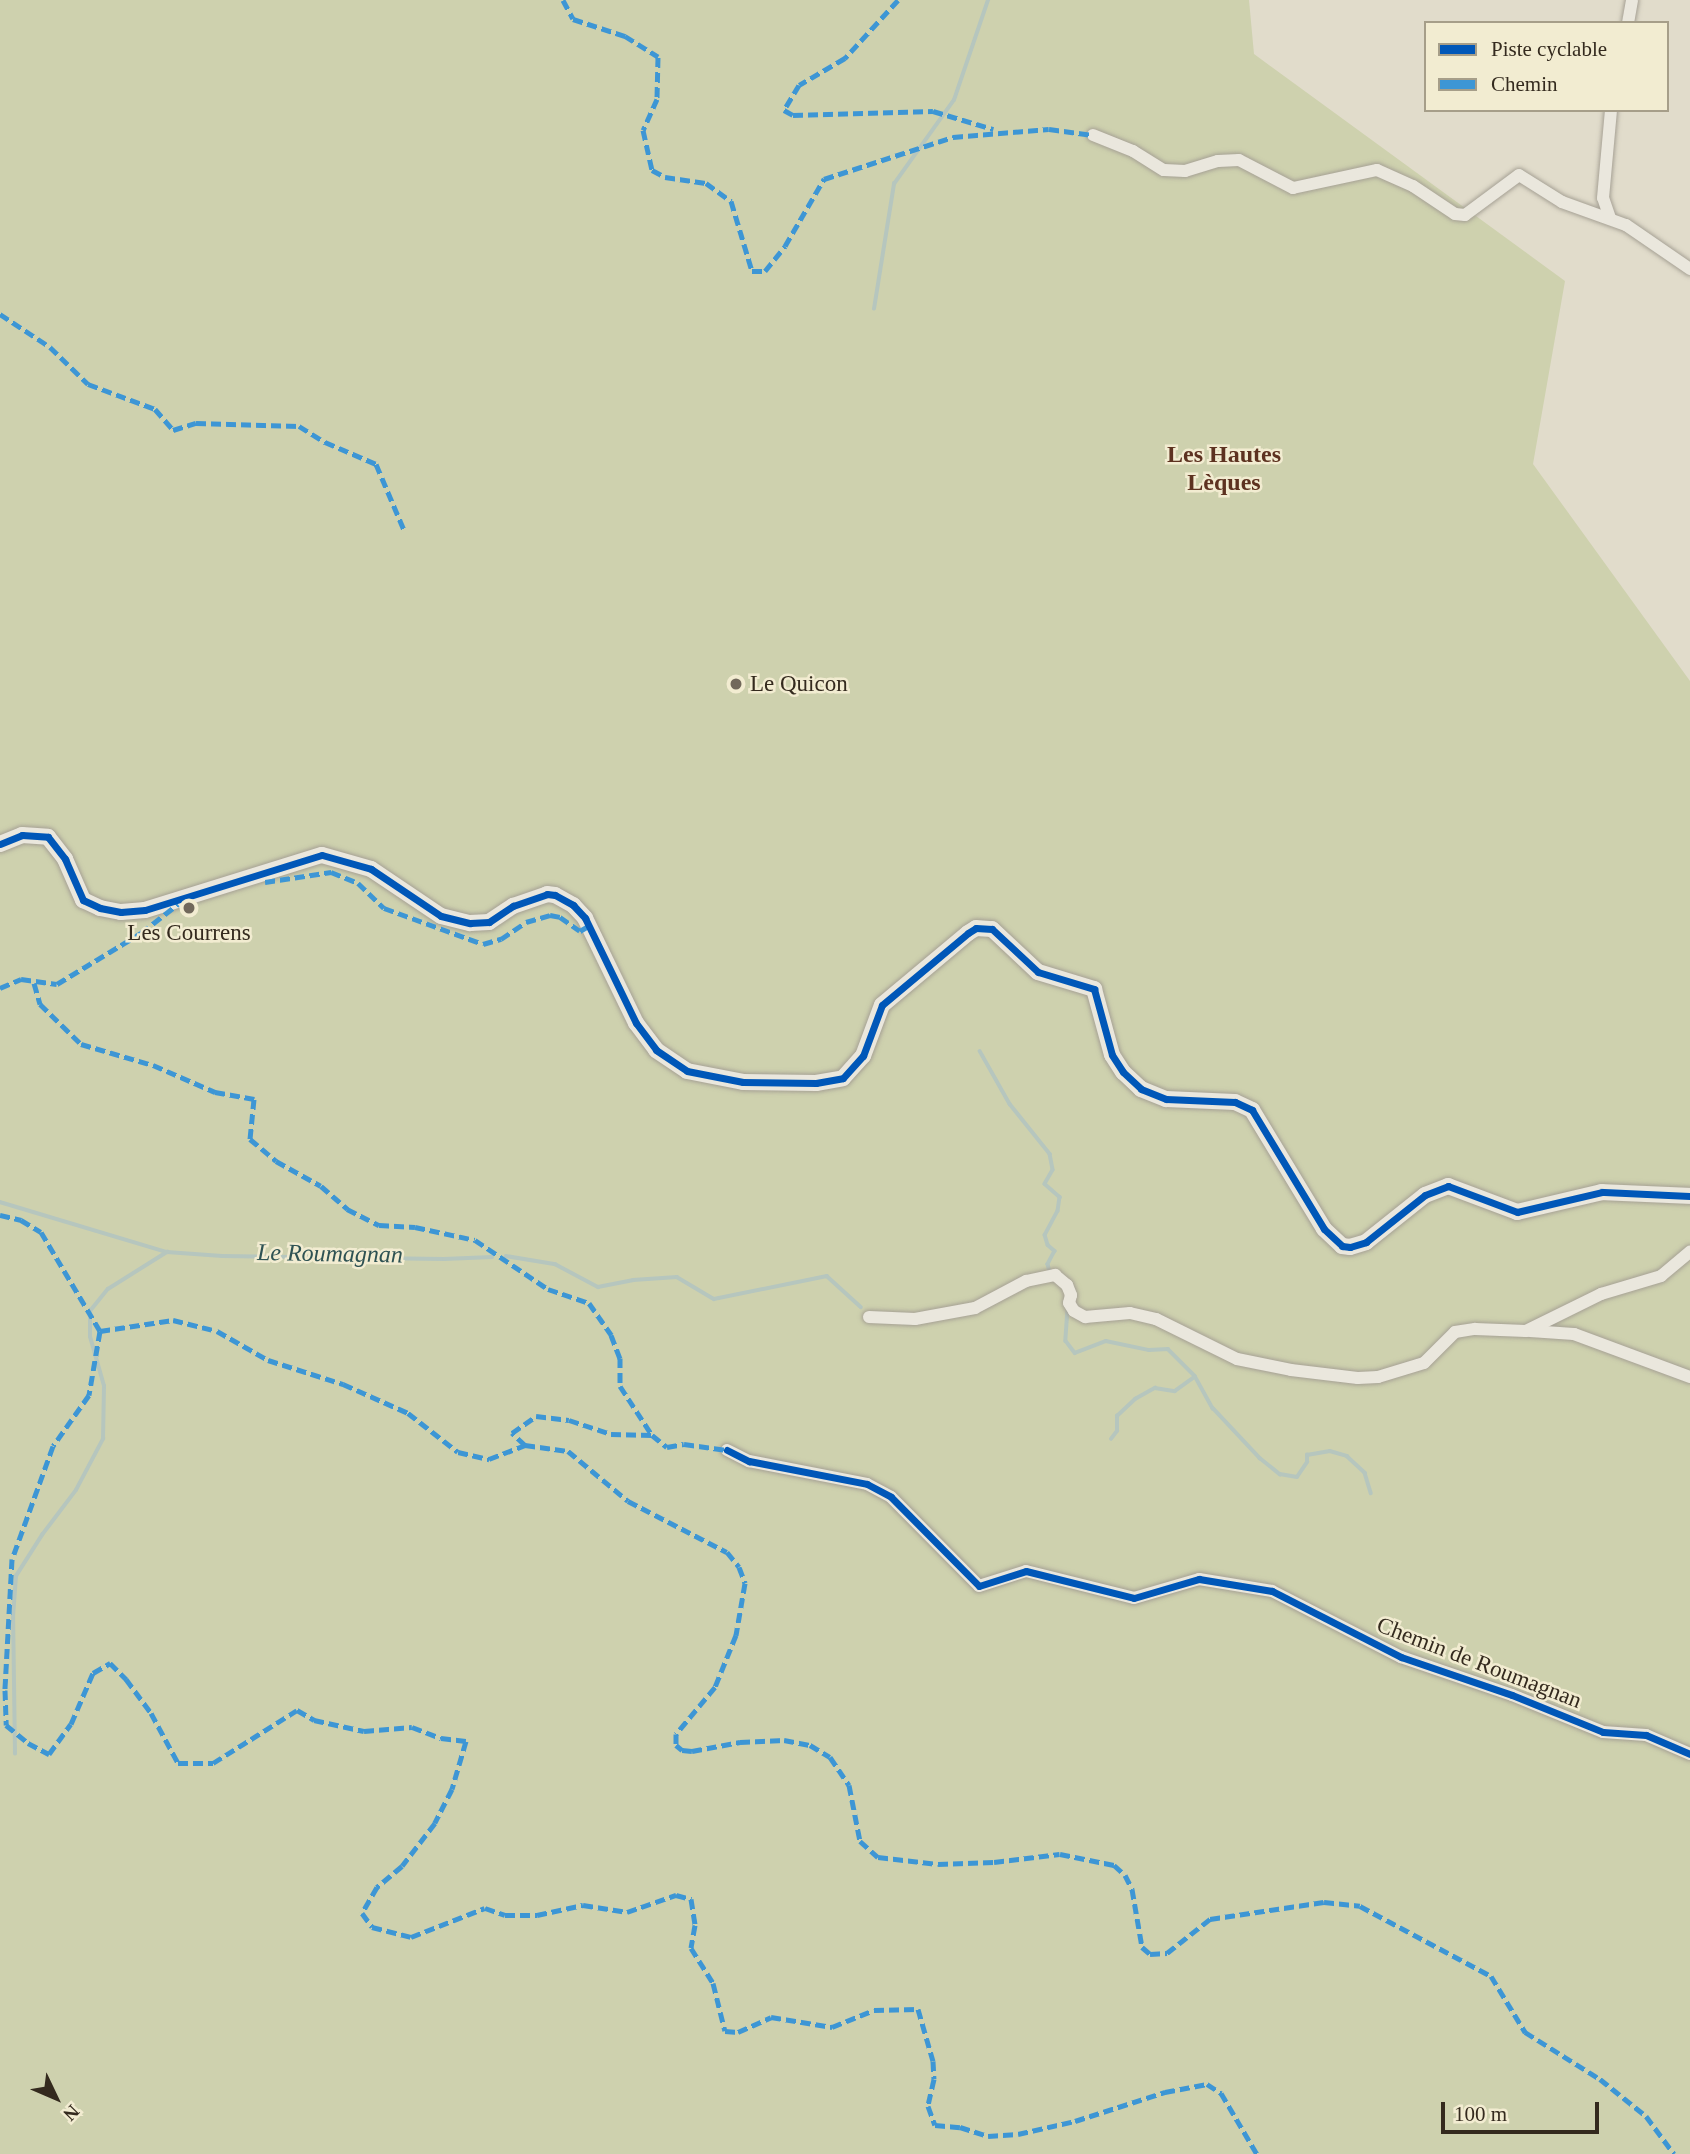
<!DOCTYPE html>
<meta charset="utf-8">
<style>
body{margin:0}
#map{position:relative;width:1690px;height:2154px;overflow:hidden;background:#e1dccb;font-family:"Times New Roman",serif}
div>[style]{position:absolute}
.green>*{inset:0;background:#ced1ae}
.stream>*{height:3.5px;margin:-1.75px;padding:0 1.75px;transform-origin:1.75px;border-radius:1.75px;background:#b6c6be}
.roads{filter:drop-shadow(0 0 2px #a6a195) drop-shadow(0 0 2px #a6a195)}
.street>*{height:12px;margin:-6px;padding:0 6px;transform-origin:6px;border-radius:6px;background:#eae7dd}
.secondary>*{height:16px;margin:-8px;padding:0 8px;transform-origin:8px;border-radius:8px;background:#eae7dd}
.quiet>*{height:5px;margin-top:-2.5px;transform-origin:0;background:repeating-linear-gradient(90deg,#3d96d5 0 10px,transparent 0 15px)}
.cycleway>*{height:7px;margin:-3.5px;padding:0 3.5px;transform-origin:3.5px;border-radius:3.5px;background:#0057b8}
.dots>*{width:19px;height:19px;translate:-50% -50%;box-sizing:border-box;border:4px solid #f2ecd1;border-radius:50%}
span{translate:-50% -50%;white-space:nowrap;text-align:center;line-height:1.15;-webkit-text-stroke:5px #f2ecd1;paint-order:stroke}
.poi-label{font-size:23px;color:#342a1e}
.left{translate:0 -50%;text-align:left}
.street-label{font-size:23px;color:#342a1e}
.neighbourhood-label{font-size:24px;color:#5d3220;font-weight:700}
.water-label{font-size:24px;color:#2e5253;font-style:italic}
.legend{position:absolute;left:1424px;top:21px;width:245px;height:91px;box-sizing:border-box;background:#f2ecd1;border:2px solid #a69e89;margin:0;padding:9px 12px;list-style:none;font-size:21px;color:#342a1e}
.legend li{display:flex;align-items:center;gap:14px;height:35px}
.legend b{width:35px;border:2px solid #a69e89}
.north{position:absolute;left:21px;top:2063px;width:70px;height:70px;-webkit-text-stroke:5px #f2ecd1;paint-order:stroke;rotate:134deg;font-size:19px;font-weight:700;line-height:28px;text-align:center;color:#342a1e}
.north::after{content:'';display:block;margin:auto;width:24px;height:32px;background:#342a1e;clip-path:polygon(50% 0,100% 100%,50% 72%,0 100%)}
.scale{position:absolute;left:1441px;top:2102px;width:158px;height:32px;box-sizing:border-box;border:4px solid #342a1e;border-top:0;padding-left:9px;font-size:21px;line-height:24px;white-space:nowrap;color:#342a1e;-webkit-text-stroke:5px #f2ecd1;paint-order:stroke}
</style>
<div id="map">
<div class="green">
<div style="clip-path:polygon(0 0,1249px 0,1254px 54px,1565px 281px,1533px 464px,1690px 681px,1690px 2154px,0 2154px)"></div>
</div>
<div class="stream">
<div style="left:874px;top:309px;width:127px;rotate:-80.9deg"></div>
<div style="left:894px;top:184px;width:103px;rotate:-54.5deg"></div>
<div style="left:954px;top:100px;width:106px;rotate:-71.2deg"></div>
<div style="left:980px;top:1051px;width:61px;rotate:60.5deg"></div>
<div style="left:1010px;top:1104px;width:64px;rotate:51.3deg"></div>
<div style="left:1050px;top:1154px;width:16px;rotate:79deg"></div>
<div style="left:1053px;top:1170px;width:16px;rotate:120deg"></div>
<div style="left:1045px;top:1184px;width:20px;rotate:41deg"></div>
<div style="left:1060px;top:1197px;width:14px;rotate:98deg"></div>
<div style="left:1058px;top:1211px;width:27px;rotate:118deg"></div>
<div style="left:1045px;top:1235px;width:10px;rotate:73deg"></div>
<div style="left:1048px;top:1245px;width:9px;rotate:41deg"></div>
<div style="left:1055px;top:1251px;width:15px;rotate:118deg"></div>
<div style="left:1048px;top:1264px;width:9px;rotate:77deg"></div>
<div style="left:0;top:1202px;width:174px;rotate:16.7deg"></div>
<div style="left:167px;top:1252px;width:55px;rotate:4.2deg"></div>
<div style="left:222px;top:1256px;width:222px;rotate:0.8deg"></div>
<div style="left:444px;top:1259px;width:48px;rotate:-2.4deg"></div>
<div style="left:506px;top:1256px;width:50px;rotate:9.3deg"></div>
<div style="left:555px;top:1264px;width:49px;rotate:28.1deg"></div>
<div style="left:598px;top:1287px;width:36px;rotate:-11deg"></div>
<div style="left:633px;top:1280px;width:44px;rotate:-3.9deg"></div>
<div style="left:677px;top:1277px;width:43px;rotate:30.7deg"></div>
<div style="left:714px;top:1299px;width:115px;rotate:-11.5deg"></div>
<div style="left:827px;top:1276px;width:46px;rotate:42.4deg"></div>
<div style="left:1068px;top:1309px;width:32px;rotate:94deg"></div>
<div style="left:1066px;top:1341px;width:15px;rotate:53deg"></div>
<div style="left:1075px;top:1353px;width:33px;rotate:-21deg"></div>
<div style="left:1106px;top:1341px;width:44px;rotate:11.8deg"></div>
<div style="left:1149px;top:1350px;width:19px;rotate:-3deg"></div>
<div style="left:1168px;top:1349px;width:38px;rotate:45deg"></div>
<div style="left:1195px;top:1376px;width:37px;rotate:61deg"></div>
<div style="left:1213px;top:1408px;width:69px;rotate:46.8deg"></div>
<div style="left:1260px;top:1458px;width:26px;rotate:39deg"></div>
<div style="left:1280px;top:1474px;width:17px;rotate:10deg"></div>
<div style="left:1297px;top:1477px;width:18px;rotate:-56deg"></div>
<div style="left:1307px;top:1462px;width:7px;rotate:-90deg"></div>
<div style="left:1307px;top:1455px;width:23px;rotate:-10deg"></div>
<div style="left:1330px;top:1451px;width:18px;rotate:16deg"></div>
<div style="left:1347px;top:1456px;width:25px;rotate:43deg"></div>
<div style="left:1365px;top:1473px;width:21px;rotate:73deg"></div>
<div style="left:1111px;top:1439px;width:10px;rotate:-53deg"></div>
<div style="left:1117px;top:1431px;width:15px;rotate:-90deg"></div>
<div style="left:1117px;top:1416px;width:25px;rotate:-43deg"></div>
<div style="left:1135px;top:1399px;width:23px;rotate:-29deg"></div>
<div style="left:1155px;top:1388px;width:20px;rotate:9deg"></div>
<div style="left:1175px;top:1391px;width:24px;rotate:-36deg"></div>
<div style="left:15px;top:1754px;width:137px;rotate:-90.8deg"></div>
<div style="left:13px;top:1617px;width:41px;rotate:-85.8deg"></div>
<div style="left:16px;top:1576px;width:49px;rotate:-57.6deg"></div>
<div style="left:42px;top:1535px;width:56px;rotate:-52.9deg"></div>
<div style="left:76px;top:1490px;width:58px;rotate:-62.1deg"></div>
<div style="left:103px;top:1439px;width:53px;rotate:-88.9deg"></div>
<div style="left:104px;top:1386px;width:51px;rotate:-105.9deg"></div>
<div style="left:90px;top:1337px;width:26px;rotate:-90deg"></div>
<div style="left:90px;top:1311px;width:28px;rotate:-51deg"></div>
<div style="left:108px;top:1289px;width:70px;rotate:-32.1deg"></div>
</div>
<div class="roads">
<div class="street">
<div style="left:1628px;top:23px;width:23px;rotate:-80deg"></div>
<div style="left:1093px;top:135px;width:43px;rotate:21.8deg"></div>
<div style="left:1133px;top:151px;width:36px;rotate:32deg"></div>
<div style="left:1164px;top:170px;width:21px;rotate:3deg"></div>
<div style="left:1185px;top:171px;width:34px;rotate:-17deg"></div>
<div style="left:1218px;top:161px;width:21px;rotate:-3deg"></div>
<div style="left:1239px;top:160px;width:61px;rotate:27.4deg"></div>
<div style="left:1293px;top:188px;width:86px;rotate:-12.1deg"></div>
<div style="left:1377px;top:170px;width:39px;rotate:24deg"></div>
<div style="left:1413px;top:186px;width:50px;rotate:33.7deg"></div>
<div style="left:1455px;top:214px;width:10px;rotate:6deg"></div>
<div style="left:1465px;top:215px;width:67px;rotate:-36.5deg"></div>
<div style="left:1519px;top:175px;width:51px;rotate:32.1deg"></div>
<div style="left:1562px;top:202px;width:68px;rotate:19.8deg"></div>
<div style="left:1626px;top:225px;width:78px;rotate:34.5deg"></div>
<div style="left:1610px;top:218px;width:21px;rotate:-109deg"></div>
<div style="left:1603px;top:198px;width:88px;rotate:-84.8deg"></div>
<div style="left:869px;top:1317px;width:46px;rotate:2.5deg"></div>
<div style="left:915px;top:1319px;width:61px;rotate:-10.4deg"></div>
<div style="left:975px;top:1308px;width:58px;rotate:-27.9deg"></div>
<div style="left:1026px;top:1281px;width:30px;rotate:-12deg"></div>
<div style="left:1055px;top:1275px;width:16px;rotate:40deg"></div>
<div style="left:1067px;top:1285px;width:11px;rotate:68deg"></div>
<div style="left:1071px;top:1295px;width:8px;rotate:104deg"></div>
<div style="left:1069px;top:1303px;width:9px;rotate:58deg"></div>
<div style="left:1074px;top:1311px;width:13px;rotate:29deg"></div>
<div style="left:1085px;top:1317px;width:45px;rotate:-5.1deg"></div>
<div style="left:1130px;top:1313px;width:27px;rotate:13deg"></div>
<div style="left:1156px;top:1319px;width:90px;rotate:26.3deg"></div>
<div style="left:1237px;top:1359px;width:55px;rotate:11.5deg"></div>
<div style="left:1291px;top:1370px;width:67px;rotate:6.8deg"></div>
<div style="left:1358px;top:1378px;width:20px;rotate:-3deg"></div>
<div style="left:1378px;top:1377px;width:48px;rotate:-16.9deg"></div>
<div style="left:1424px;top:1363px;width:44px;rotate:-45deg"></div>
<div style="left:1455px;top:1332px;width:20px;rotate:-9deg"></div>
<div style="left:1475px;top:1329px;width:51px;rotate:2.2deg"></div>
<div style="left:1526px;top:1331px;width:84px;rotate:-26.3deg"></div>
<div style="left:1601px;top:1294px;width:63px;rotate:-16.7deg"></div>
<div style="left:1661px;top:1276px;width:38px;rotate:-40deg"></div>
<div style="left:1530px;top:1331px;width:44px;rotate:3.9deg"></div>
<div style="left:1574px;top:1334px;width:124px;rotate:20.3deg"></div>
<div style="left:727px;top:1450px;width:25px;rotate:27deg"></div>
<div style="left:749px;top:1461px;width:120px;rotate:11deg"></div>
<div style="left:867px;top:1484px;width:27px;rotate:28deg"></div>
<div style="left:891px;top:1497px;width:125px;rotate:45.3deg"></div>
<div style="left:979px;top:1586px;width:49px;rotate:-17.7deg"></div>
<div style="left:1026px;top:1571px;width:111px;rotate:14deg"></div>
<div style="left:1134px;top:1598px;width:68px;rotate:-16.3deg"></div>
<div style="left:1199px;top:1579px;width:74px;rotate:9.3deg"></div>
<div style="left:1272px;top:1591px;width:145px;rotate:27.1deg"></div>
<div style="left:1401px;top:1657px;width:117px;rotate:18.9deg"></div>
<div style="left:1512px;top:1695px;width:98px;rotate:22.1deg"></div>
<div style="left:1603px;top:1732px;width:43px;rotate:4deg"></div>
<div style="left:1646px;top:1735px;width:48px;rotate:23.4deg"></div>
</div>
<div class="secondary">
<div style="left:0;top:844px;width:24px;rotate:-22deg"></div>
<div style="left:22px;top:835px;width:26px;rotate:4deg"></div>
<div style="left:48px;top:837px;width:28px;rotate:52deg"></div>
<div style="left:65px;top:859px;width:45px;rotate:66.3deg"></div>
<div style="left:83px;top:900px;width:19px;rotate:25deg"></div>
<div style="left:100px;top:908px;width:21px;rotate:11deg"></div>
<div style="left:121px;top:912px;width:24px;rotate:-5deg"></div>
<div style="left:145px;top:910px;width:185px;rotate:-17.3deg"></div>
<div style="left:322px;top:855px;width:51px;rotate:15.9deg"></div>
<div style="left:371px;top:869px;width:84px;rotate:33.9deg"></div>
<div style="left:441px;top:916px;width:30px;rotate:14deg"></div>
<div style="left:470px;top:923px;width:19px;rotate:-3deg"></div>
<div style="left:489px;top:922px;width:29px;rotate:-34deg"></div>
<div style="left:513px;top:906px;width:36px;rotate:-19deg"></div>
<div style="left:547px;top:894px;width:8px;rotate:7deg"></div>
<div style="left:555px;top:895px;width:21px;rotate:29deg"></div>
<div style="left:573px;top:905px;width:18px;rotate:47deg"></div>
<div style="left:585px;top:918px;width:117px;rotate:64.1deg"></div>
<div style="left:636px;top:1023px;width:34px;rotate:53deg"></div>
<div style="left:656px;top:1050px;width:37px;rotate:34deg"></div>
<div style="left:687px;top:1071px;width:57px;rotate:11.1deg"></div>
<div style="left:743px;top:1082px;width:73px;rotate:0.8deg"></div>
<div style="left:816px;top:1083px;width:27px;rotate:-10deg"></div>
<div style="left:843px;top:1078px;width:30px;rotate:-48deg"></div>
<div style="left:863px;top:1056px;width:54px;rotate:-69.6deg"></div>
<div style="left:882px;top:1005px;width:112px;rotate:-39.9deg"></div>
<div style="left:968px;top:933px;width:9px;rotate:-32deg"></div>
<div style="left:976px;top:928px;width:16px;rotate:4deg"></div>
<div style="left:992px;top:929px;width:63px;rotate:43.1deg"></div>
<div style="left:1038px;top:972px;width:59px;rotate:16.9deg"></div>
<div style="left:1094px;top:989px;width:68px;rotate:74.7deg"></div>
<div style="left:1112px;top:1055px;width:20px;rotate:57deg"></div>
<div style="left:1123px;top:1072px;width:25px;rotate:43deg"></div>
<div style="left:1141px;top:1089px;width:27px;rotate:22deg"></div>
<div style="left:1166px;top:1099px;width:69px;rotate:2.5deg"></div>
<div style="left:1235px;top:1102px;width:19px;rotate:25deg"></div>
<div style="left:1252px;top:1110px;width:139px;rotate:58.8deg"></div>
<div style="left:1324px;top:1229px;width:25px;rotate:43deg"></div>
<div style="left:1342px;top:1246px;width:8px;rotate:7deg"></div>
<div style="left:1350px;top:1247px;width:17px;rotate:-17deg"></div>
<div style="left:1366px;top:1242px;width:75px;rotate:-38.5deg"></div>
<div style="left:1425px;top:1195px;width:25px;rotate:-21deg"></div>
<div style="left:1448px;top:1186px;width:74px;rotate:20.6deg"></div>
<div style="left:1517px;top:1212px;width:87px;rotate:-13.2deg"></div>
<div style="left:1602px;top:1192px;width:88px;rotate:2.6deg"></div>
</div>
</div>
<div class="quiet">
<div style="left:563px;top:0;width:21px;rotate:62deg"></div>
<div style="left:573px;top:19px;width:55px;rotate:18.1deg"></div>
<div style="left:625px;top:36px;width:39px;rotate:32deg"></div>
<div style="left:658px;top:57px;width:42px;rotate:91.4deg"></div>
<div style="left:657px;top:99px;width:34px;rotate:114deg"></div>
<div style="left:643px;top:130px;width:41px;rotate:77.3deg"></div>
<div style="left:652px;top:170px;width:15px;rotate:28deg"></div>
<div style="left:665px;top:177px;width:41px;rotate:8.3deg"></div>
<div style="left:706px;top:183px;width:31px;rotate:36deg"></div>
<div style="left:731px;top:201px;width:73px;rotate:73.3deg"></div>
<div style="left:752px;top:271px;width:13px"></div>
<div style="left:765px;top:271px;width:32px;rotate:-51deg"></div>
<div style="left:785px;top:246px;width:78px;rotate:-59.8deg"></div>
<div style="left:824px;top:179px;width:136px;rotate:-18deg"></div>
<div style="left:953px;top:137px;width:96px;rotate:-4.8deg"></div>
<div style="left:1049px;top:129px;width:44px;rotate:7.8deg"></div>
<div style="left:898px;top:0;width:79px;rotate:132.4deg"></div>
<div style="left:845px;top:58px;width:53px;rotate:149.6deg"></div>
<div style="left:799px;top:85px;width:29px;rotate:121deg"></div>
<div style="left:784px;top:110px;width:10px;rotate:29deg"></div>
<div style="left:793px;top:115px;width:140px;rotate:-1.6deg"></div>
<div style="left:933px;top:111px;width:63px;rotate:16.7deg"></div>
<div style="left:0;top:314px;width:60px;rotate:33.4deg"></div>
<div style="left:50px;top:347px;width:53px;rotate:44.2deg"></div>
<div style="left:88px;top:384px;width:72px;rotate:20.5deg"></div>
<div style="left:155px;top:409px;width:28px;rotate:49deg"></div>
<div style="left:173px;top:430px;width:24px;rotate:-17deg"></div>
<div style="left:196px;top:423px;width:103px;rotate:1.7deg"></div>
<div style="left:299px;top:426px;width:31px;rotate:32deg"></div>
<div style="left:325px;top:442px;width:56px;rotate:23.3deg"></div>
<div style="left:376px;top:464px;width:72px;rotate:67deg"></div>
<div style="left:265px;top:882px;width:67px;rotate:-8.6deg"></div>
<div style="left:331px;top:872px;width:29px;rotate:22deg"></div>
<div style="left:358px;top:883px;width:36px;rotate:44deg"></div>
<div style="left:384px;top:908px;width:105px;rotate:20deg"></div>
<div style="left:483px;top:944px;width:19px;rotate:-16deg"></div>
<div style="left:501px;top:939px;width:30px;rotate:-34deg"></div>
<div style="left:526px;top:922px;width:25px;rotate:-16deg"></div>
<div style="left:550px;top:915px;width:10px;rotate:11deg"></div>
<div style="left:560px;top:917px;width:24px;rotate:35deg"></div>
<div style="left:580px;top:931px;width:12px;rotate:-31deg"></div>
<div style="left:34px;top:983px;width:22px;rotate:74deg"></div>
<div style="left:40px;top:1004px;width:57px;rotate:44.3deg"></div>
<div style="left:81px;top:1044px;width:75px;rotate:16.3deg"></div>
<div style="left:153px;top:1065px;width:68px;rotate:23.5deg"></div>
<div style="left:215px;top:1092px;width:40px;rotate:10deg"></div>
<div style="left:254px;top:1099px;width:40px;rotate:95.7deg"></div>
<div style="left:250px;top:1139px;width:34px;rotate:40deg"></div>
<div style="left:276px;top:1161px;width:51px;rotate:29.1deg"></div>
<div style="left:321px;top:1186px;width:35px;rotate:41deg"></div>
<div style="left:347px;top:1209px;width:36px;rotate:27deg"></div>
<div style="left:379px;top:1225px;width:36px;rotate:3deg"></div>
<div style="left:415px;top:1227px;width:61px;rotate:12.2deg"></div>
<div style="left:475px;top:1240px;width:88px;rotate:33.9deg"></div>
<div style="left:548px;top:1289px;width:43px;rotate:18.9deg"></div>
<div style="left:589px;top:1303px;width:39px;rotate:55deg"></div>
<div style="left:611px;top:1335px;width:25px;rotate:69deg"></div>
<div style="left:620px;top:1358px;width:28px;rotate:90deg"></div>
<div style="left:620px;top:1386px;width:59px;rotate:56.9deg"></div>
<div style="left:0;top:988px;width:23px;rotate:-23deg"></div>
<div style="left:21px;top:979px;width:36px;rotate:8deg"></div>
<div style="left:57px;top:984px;width:98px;rotate:-31.3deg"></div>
<div style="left:141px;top:933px;width:47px;rotate:-38.1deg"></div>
<div style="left:0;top:1215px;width:22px;rotate:13deg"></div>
<div style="left:21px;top:1220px;width:23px;rotate:31deg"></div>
<div style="left:41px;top:1232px;width:115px;rotate:59.2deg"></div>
<div style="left:100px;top:1331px;width:74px;rotate:-8.6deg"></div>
<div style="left:173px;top:1320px;width:45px;rotate:14deg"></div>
<div style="left:217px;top:1331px;width:59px;rotate:29.6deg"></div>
<div style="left:268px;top:1360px;width:79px;rotate:17.7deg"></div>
<div style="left:343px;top:1384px;width:71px;rotate:24deg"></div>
<div style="left:408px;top:1413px;width:63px;rotate:38deg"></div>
<div style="left:458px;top:1452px;width:32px;rotate:13deg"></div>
<div style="left:489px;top:1459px;width:39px;rotate:-21deg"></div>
<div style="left:525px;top:1445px;width:43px;rotate:7.9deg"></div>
<div style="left:568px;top:1451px;width:78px;rotate:39.8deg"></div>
<div style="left:628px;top:1501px;width:111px;rotate:27.3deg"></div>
<div style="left:727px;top:1552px;width:19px;rotate:51deg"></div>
<div style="left:739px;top:1567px;width:17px;rotate:69deg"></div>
<div style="left:745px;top:1583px;width:53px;rotate:99.8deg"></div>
<div style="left:736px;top:1635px;width:56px;rotate:112deg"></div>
<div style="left:715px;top:1687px;width:61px;rotate:129.7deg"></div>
<div style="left:676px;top:1734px;width:11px;rotate:90deg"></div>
<div style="left:676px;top:1745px;width:8px;rotate:40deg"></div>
<div style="left:682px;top:1750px;width:10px;rotate:6deg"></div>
<div style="left:692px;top:1751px;width:49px;rotate:-10.6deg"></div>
<div style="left:740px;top:1742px;width:44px;rotate:-2.6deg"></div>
<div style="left:784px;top:1740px;width:26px;rotate:11deg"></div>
<div style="left:810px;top:1745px;width:23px;rotate:31deg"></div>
<div style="left:830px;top:1757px;width:34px;rotate:56deg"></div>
<div style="left:849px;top:1785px;width:57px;rotate:78.9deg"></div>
<div style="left:860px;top:1841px;width:24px;rotate:42deg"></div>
<div style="left:878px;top:1857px;width:60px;rotate:6.7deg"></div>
<div style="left:938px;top:1864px;width:56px;rotate:-2deg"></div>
<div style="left:994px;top:1862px;width:66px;rotate:-6.9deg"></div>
<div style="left:1060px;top:1854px;width:55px;rotate:11.5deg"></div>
<div style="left:1114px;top:1865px;width:15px;rotate:42deg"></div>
<div style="left:1125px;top:1875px;width:16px;rotate:63deg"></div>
<div style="left:1132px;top:1889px;width:59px;rotate:80.2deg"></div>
<div style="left:1142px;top:1947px;width:11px;rotate:41deg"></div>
<div style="left:1150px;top:1954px;width:17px;rotate:-3deg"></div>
<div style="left:1167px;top:1953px;width:55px;rotate:-38.3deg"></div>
<div style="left:1210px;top:1919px;width:115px;rotate:-8.5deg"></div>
<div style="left:1324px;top:1902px;width:36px;rotate:6deg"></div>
<div style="left:1360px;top:1906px;width:149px;rotate:28.1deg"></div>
<div style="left:1491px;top:1976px;width:66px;rotate:58.7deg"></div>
<div style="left:1525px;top:2032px;width:89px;rotate:32.1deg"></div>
<div style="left:1600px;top:2079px;width:59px;rotate:38.8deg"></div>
<div style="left:1646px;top:2116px;width:47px;rotate:53.6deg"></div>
<div style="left:100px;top:1331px;width:65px;rotate:99.8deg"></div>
<div style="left:89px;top:1395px;width:62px;rotate:125.2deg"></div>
<div style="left:53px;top:1446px;width:120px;rotate:109.9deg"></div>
<div style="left:12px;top:1559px;width:131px;rotate:93.1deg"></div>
<div style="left:5px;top:1690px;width:35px;rotate:88deg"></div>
<div style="left:6px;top:1725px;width:28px;rotate:39deg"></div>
<div style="left:28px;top:1743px;width:24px;rotate:28deg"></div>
<div style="left:49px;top:1754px;width:37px;rotate:-54deg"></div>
<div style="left:71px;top:1724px;width:56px;rotate:-66.7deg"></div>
<div style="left:93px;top:1673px;width:20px;rotate:-30deg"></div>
<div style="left:110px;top:1663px;width:23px;rotate:45deg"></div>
<div style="left:126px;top:1679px;width:42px;rotate:53.7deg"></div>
<div style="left:151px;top:1713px;width:57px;rotate:61.6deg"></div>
<div style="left:178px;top:1763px;width:35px"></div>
<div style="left:213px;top:1763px;width:99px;rotate:-32.2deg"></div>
<div style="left:297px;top:1710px;width:20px;rotate:30deg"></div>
<div style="left:314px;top:1720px;width:51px;rotate:12.4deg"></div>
<div style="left:364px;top:1731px;width:48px;rotate:-4.8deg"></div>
<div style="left:412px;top:1727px;width:31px;rotate:21deg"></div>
<div style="left:441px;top:1738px;width:25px;rotate:7deg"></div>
<div style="left:466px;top:1741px;width:50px;rotate:106.3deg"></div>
<div style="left:452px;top:1789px;width:38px;rotate:117deg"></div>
<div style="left:435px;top:1823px;width:54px;rotate:127.5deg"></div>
<div style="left:402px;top:1866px;width:33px;rotate:140deg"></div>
<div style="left:377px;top:1887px;width:30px;rotate:120deg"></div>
<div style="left:362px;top:1913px;width:17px;rotate:54deg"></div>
<div style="left:372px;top:1927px;width:40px;rotate:14.4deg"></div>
<div style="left:411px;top:1937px;width:79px;rotate:-21.4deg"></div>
<div style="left:485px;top:1908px;width:21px;rotate:19deg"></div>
<div style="left:505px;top:1915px;width:32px"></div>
<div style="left:537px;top:1915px;width:47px;rotate:-12.3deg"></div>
<div style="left:583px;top:1905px;width:45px;rotate:9deg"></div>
<div style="left:627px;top:1912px;width:52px;rotate:-19.1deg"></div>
<div style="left:676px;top:1895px;width:16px;rotate:15deg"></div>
<div style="left:691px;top:1899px;width:26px;rotate:81deg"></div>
<div style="left:695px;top:1925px;width:23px;rotate:100deg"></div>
<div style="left:691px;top:1948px;width:41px;rotate:57.8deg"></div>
<div style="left:713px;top:1983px;width:49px;rotate:76deg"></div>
<div style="left:725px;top:2031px;width:13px;rotate:4deg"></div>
<div style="left:738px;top:2032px;width:36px;rotate:-24deg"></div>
<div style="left:771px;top:2017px;width:62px;rotate:9.3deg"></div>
<div style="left:832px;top:2027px;width:45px;rotate:-22deg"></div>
<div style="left:874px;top:2010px;width:44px;rotate:-1.3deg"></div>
<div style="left:918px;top:2009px;width:54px;rotate:73.9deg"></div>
<div style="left:933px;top:2061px;width:18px;rotate:87deg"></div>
<div style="left:934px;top:2079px;width:28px;rotate:103deg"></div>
<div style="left:928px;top:2106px;width:20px;rotate:70deg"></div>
<div style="left:935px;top:2125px;width:25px;rotate:5deg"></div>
<div style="left:960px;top:2127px;width:29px;rotate:18deg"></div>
<div style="left:988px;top:2136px;width:30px;rotate:-4deg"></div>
<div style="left:1018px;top:2134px;width:58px;rotate:-12.8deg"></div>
<div style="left:1075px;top:2121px;width:95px;rotate:-17.9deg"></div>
<div style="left:1165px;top:2092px;width:43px;rotate:-10.8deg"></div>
<div style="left:1207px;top:2084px;width:17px;rotate:33deg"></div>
<div style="left:1221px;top:2093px;width:71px;rotate:59.5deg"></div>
<div style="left:525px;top:1445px;width:18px;rotate:-137deg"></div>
<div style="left:512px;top:1433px;width:29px;rotate:-35deg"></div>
<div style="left:536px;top:1416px;width:33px;rotate:7deg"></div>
<div style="left:569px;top:1420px;width:44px;rotate:18.4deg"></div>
<div style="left:611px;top:1434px;width:41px;rotate:1.4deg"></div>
<div style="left:652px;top:1435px;width:19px;rotate:39deg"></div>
<div style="left:667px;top:1447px;width:17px;rotate:-10deg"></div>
<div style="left:684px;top:1444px;width:43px;rotate:7.9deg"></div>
</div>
<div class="cycleway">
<div style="left:0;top:844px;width:24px;rotate:-22deg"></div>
<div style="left:22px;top:835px;width:26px;rotate:4deg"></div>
<div style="left:48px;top:837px;width:28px;rotate:52deg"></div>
<div style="left:65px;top:859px;width:45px;rotate:66.3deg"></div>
<div style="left:83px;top:900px;width:19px;rotate:25deg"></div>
<div style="left:100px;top:908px;width:21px;rotate:11deg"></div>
<div style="left:121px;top:912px;width:24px;rotate:-5deg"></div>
<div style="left:145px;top:910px;width:185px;rotate:-17.3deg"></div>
<div style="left:322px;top:855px;width:51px;rotate:15.9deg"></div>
<div style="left:371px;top:869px;width:84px;rotate:33.9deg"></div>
<div style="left:441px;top:916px;width:30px;rotate:14deg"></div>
<div style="left:470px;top:923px;width:19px;rotate:-3deg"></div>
<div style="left:489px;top:922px;width:29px;rotate:-34deg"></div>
<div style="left:513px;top:906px;width:36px;rotate:-19deg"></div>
<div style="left:547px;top:894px;width:8px;rotate:7deg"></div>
<div style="left:555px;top:895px;width:21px;rotate:29deg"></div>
<div style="left:573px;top:905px;width:18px;rotate:47deg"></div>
<div style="left:585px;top:918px;width:117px;rotate:64.1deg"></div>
<div style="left:636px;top:1023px;width:34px;rotate:53deg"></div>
<div style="left:656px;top:1050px;width:37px;rotate:34deg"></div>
<div style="left:687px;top:1071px;width:57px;rotate:11.1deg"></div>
<div style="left:743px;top:1082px;width:73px;rotate:0.8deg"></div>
<div style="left:816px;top:1083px;width:27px;rotate:-10deg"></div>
<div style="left:843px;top:1078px;width:30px;rotate:-48deg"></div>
<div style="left:863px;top:1056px;width:54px;rotate:-69.6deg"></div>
<div style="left:882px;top:1005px;width:112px;rotate:-39.9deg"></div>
<div style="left:968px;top:933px;width:9px;rotate:-32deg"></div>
<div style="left:976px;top:928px;width:16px;rotate:4deg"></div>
<div style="left:992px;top:929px;width:63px;rotate:43.1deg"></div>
<div style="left:1038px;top:972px;width:59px;rotate:16.9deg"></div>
<div style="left:1094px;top:989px;width:68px;rotate:74.7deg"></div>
<div style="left:1112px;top:1055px;width:20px;rotate:57deg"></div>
<div style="left:1123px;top:1072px;width:25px;rotate:43deg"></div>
<div style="left:1141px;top:1089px;width:27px;rotate:22deg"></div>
<div style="left:1166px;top:1099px;width:69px;rotate:2.5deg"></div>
<div style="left:1235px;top:1102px;width:19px;rotate:25deg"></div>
<div style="left:1252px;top:1110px;width:139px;rotate:58.8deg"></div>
<div style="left:1324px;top:1229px;width:25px;rotate:43deg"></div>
<div style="left:1342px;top:1246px;width:8px;rotate:7deg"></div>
<div style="left:1350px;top:1247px;width:17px;rotate:-17deg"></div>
<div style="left:1366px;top:1242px;width:75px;rotate:-38.5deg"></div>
<div style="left:1425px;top:1195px;width:25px;rotate:-21deg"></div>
<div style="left:1448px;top:1186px;width:74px;rotate:20.6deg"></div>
<div style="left:1517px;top:1212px;width:87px;rotate:-13.2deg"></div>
<div style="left:1602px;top:1192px;width:88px;rotate:2.6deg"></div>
<div style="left:727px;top:1450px;width:25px;rotate:27deg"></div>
<div style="left:749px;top:1461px;width:120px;rotate:11deg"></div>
<div style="left:867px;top:1484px;width:27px;rotate:28deg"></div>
<div style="left:891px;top:1497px;width:125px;rotate:45.3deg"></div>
<div style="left:979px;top:1586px;width:49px;rotate:-17.7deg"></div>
<div style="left:1026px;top:1571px;width:111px;rotate:14deg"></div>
<div style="left:1134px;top:1598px;width:68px;rotate:-16.3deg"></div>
<div style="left:1199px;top:1579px;width:74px;rotate:9.3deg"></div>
<div style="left:1272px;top:1591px;width:145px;rotate:27.1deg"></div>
<div style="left:1401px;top:1657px;width:117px;rotate:18.9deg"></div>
<div style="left:1512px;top:1695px;width:98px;rotate:22.1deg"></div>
<div style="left:1603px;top:1732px;width:43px;rotate:4deg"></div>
<div style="left:1646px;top:1735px;width:48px;rotate:23.4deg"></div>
</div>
<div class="dots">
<div style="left:736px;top:684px;background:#71685b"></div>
<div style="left:189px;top:908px;background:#71685b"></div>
</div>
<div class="poi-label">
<span class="left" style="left:750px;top:684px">Le Quicon</span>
<span style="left:189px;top:933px">Les Courrens</span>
</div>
<div class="street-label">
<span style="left:1479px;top:1663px;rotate:21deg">Chemin de Roumagnan</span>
</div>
<div class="neighbourhood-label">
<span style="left:1224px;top:469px">Les Hautes<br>Lèques</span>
</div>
<div class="water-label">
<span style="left:330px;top:1254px;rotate:1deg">Le Roumagnan</span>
</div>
<ul class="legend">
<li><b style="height:9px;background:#0057b8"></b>Piste cyclable</li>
<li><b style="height:9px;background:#3d96d5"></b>Chemin</li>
</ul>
<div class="north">N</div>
<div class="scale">100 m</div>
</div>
